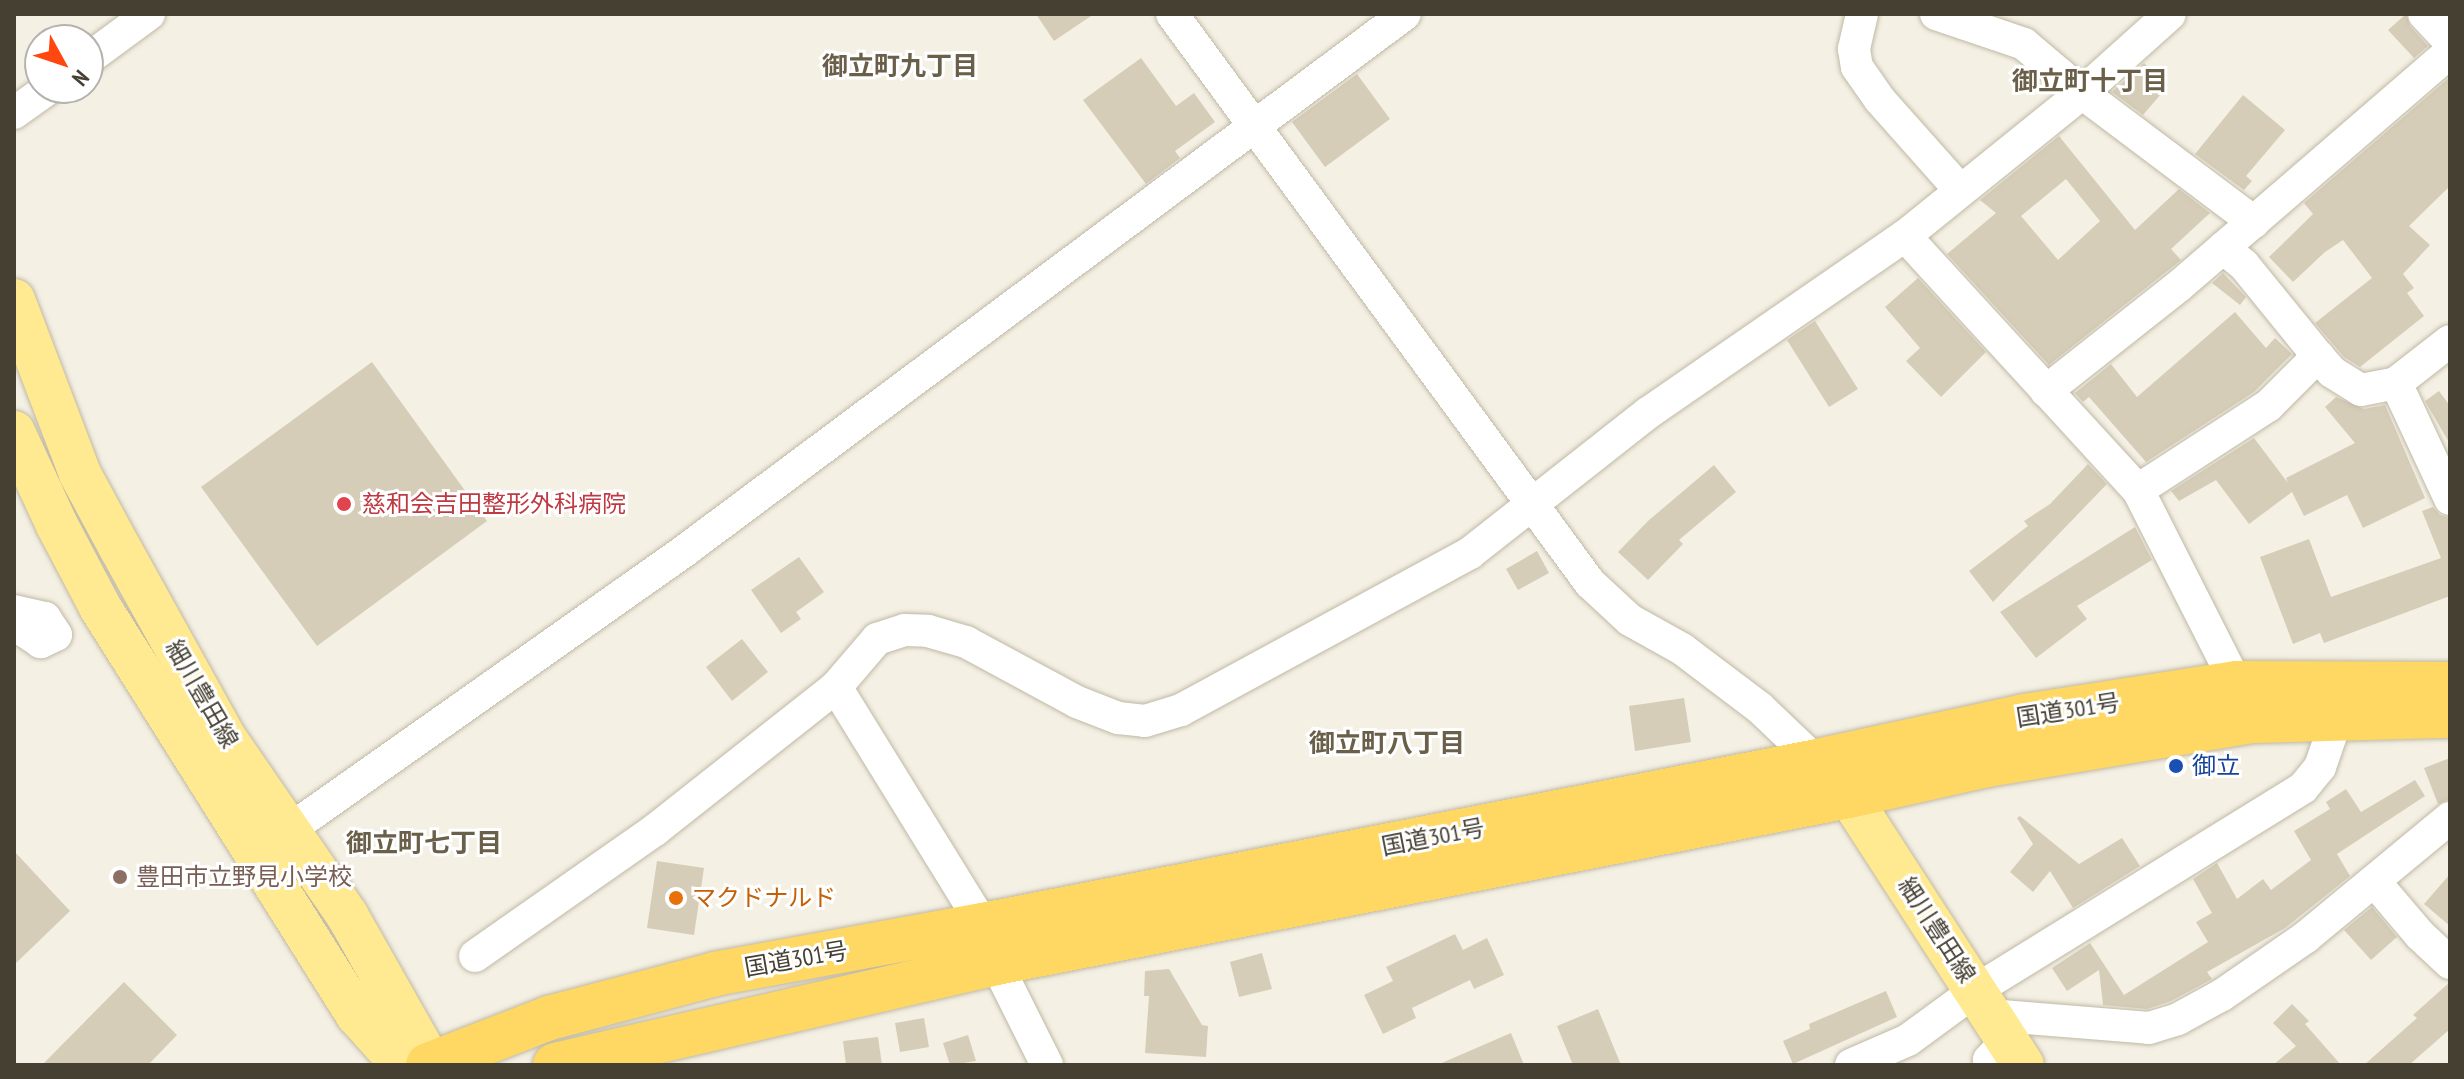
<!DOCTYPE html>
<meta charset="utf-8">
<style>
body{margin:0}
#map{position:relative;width:2464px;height:1079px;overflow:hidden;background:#f4f0e4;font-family:"PT Sans Narrow","Noto Sans JP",sans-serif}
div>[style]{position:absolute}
.building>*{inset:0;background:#d6cdb8}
.roads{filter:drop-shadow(0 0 2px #c0b9a5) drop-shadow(0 0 2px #c0b9a5)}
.minor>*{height:32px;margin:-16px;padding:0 16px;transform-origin:16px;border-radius:16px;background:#fff}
.major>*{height:42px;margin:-21px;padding:0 21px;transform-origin:21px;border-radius:21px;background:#ffe991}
.highway>*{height:44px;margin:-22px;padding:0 22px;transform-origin:22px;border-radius:22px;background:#ffd863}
.dots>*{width:22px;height:22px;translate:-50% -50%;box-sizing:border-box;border:4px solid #fff;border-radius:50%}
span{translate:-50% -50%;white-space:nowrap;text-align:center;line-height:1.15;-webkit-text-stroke:6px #fff;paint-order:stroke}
.health-label{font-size:24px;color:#be3a42}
.left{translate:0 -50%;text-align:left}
.street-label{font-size:24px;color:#464033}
.transit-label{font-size:24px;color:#164399}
.education-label{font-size:24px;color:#785e54}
.food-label{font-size:24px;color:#c56008}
.neighbourhood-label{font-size:26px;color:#6a5f49;font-weight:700}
.frame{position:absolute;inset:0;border:16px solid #464033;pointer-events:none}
.north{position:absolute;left:24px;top:24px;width:80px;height:80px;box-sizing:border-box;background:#fff;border:2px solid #b5b3ad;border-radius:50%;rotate:130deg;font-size:22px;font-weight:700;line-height:32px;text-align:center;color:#464033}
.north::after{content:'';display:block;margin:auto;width:28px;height:36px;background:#ff470f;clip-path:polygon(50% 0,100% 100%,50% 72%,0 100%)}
</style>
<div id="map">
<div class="building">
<div style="clip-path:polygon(1036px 14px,1094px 14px,1054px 41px)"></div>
<div style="clip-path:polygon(2406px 14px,2410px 26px,2428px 46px,2414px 58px,2388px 30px)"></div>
<div style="clip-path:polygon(1141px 58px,1176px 106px,1194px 93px,1215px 122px,1175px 151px,1180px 158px,1146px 184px,1083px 100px)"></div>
<div style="clip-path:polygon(2144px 63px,2167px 87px,2143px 115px,2112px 92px)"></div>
<div style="clip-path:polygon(1357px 74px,1390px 119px,1325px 167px,1292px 122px)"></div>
<div style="clip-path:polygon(2450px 77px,2450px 186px,2409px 226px,2430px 245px,2403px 274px,2414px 288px,2407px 293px,2424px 316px,2360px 367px,2344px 357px,2315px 323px,2372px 278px,2343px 240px,2325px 252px,2293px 282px,2269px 257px,2313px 214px,2304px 203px)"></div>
<div style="clip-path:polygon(2243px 95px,2285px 130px,2246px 176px,2252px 181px,2244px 190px,2195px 154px)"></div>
<div style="clip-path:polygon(evenodd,2059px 136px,2135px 230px,2179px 189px,2210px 213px,2171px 249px,2181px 260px,2049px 365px,1947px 254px,1996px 213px,1980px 200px,2059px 136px,2066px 179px,2100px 221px,2058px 260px,2021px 216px,2066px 179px)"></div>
<div style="clip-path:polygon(2223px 273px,2246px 297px,2240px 305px,2212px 283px)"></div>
<div style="clip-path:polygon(1918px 278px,1986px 352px,1941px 397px,1906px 361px,1920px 348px,1885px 307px)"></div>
<div style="clip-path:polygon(2235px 312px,2266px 348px,2275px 338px,2292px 354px,2254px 392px,2146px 462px,2089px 397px,2083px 402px,2075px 393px,2111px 364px,2137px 397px)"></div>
<div style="clip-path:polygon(1815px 321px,1858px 389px,1829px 407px,1787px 340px)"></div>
<div style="clip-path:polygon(372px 362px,487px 521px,317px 646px,201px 487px)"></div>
<div style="clip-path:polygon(2439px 391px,2450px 406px,2450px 444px,2425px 401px)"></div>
<div style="clip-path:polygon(2336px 397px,2364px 409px,2385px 405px,2425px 498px,2363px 528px,2347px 495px,2304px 516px,2292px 492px,2249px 524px,2216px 480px,2179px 501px,2171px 491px,2254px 438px,2288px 483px,2286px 478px,2355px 443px,2325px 407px)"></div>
<div style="clip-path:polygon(2088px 464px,2107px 484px,1993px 602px,1969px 571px,2028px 526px,2024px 521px,2050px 504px)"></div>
<div style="clip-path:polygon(1714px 465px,1736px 492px,1679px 540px,1683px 544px,1648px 580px,1618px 552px,1648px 521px)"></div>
<div style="clip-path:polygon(2433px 507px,2440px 515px,2450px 518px,2450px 596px,2324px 643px,2320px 633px,2293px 644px,2260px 557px,2309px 539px,2331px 597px,2441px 558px,2422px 511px)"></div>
<div style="clip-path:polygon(2135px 527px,2152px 560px,2077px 606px,2087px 619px,2036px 658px,2000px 612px)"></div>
<div style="clip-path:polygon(1537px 551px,1549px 573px,1518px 590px,1506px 569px)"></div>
<div style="clip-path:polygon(799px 557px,824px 592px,796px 612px,801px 619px,781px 633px,751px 590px)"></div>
<div style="clip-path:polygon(742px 639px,768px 672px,732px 701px,706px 667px)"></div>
<div style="clip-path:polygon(1684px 698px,1691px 742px,1635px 751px,1629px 706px)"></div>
<div style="clip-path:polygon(2450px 758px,2450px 799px,2438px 804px,2424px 768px)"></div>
<div style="clip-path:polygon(2415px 780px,2425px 796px,2337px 854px,2350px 876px,2285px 928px,2207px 972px,2212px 979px,2171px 1001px,2147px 1009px,2103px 1005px,2099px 970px,2067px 991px,2052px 968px,2090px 943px,2124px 995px,2208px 942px,2196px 922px,2212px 913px,2193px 879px,2217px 863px,2237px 899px,2263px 879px,2271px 890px,2311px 860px,2294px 831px,2330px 809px,2326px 802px,2346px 789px,2361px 812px)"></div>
<div style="clip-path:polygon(2020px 816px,2079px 864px,2122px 838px,2140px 866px,2073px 908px,2050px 871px,2033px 892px,2010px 872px,2033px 844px,2017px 818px)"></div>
<div style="clip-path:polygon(14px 851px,70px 911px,14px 965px)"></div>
<div style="clip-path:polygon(657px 861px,704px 868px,694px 935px,647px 928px)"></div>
<div style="clip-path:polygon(2450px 874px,2450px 926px,2424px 904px)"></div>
<div style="clip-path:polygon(2372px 907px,2397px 937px,2371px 960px,2344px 930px)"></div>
<div style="clip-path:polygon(1455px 934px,1463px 950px,1487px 938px,1504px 975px,1474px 989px,1470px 980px,1412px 1008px,1416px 1018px,1383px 1034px,1364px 995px,1393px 981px,1386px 967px)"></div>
<div style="clip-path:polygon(1262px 953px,1272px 989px,1239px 997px,1230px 962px)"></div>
<div style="clip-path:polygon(1169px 969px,1202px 1025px,1208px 1026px,1206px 1057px,1145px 1053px,1149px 996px,1144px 996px,1145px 971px)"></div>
<div style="clip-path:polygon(124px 982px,177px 1035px,148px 1065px,42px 1065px)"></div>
<div style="clip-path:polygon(2450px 982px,2450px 1029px,2409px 1065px,2364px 1065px,2417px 1018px,2413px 1015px)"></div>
<div style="clip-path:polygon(1886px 991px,1897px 1017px,1793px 1064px,1783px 1041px,1810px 1029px,1809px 1024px)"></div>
<div style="clip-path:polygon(2292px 1004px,2309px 1021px,2305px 1024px,2341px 1065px,2273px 1065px,2296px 1046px,2273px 1023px)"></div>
<div style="clip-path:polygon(1598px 1009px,1621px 1065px,1573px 1065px,1557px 1026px)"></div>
<div style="clip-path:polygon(924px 1018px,929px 1047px,900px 1052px,895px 1023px)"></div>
<div style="clip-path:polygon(1511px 1033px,1524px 1065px,1437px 1065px)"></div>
<div style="clip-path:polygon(968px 1035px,976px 1061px,950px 1065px,943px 1043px)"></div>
<div style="clip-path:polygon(878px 1037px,882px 1065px,846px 1065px,843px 1041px)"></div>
</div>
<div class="roads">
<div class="minor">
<div style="left:1172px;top:14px;width:706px;rotate:53.7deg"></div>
<div style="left:1590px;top:583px;width:54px;rotate:42.8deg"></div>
<div style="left:1630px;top:620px;width:60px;rotate:29.1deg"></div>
<div style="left:1682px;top:649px;width:98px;rotate:37.1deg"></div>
<div style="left:1760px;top:708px;width:95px;rotate:43.7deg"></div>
<div style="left:1862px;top:14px;width:36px;rotate:103deg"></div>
<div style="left:1854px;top:49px;width:18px;rotate:81deg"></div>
<div style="left:1857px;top:67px;width:40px;rotate:55.1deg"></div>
<div style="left:1880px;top:100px;width:119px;rotate:48.4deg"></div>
<div style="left:1936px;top:14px;width:93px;rotate:18.8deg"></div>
<div style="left:2024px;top:44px;width:76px;rotate:40.2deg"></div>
<div style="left:2082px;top:93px;width:215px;rotate:36.9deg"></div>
<div style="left:2424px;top:14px;width:38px;rotate:47deg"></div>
<div style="left:88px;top:59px;width:76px;rotate:-36.4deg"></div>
<div style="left:14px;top:113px;width:43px;rotate:-35.5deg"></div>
<div style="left:1905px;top:236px;width:345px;rotate:47.5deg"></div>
<div style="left:2138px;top:490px;width:216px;rotate:63.1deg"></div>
<div style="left:2223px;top:248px;width:27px;rotate:39deg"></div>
<div style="left:2244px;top:265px;width:117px;rotate:50.9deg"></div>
<div style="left:2396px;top:383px;width:128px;rotate:65deg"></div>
<div style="left:2046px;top:391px;width:169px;rotate:-38.3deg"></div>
<div style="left:2179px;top:286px;width:358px;rotate:-40.8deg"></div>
<div style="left:2138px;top:490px;width:155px;rotate:-32.9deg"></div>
<div style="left:2268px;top:406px;width:71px;rotate:-45deg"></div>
<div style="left:2318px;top:356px;width:21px;rotate:49deg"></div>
<div style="left:2332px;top:372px;width:34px;rotate:32deg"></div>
<div style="left:2361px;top:390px;width:36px;rotate:-11deg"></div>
<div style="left:2396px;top:383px;width:68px;rotate:-37.9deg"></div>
<div style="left:14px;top:611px;width:32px;rotate:13deg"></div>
<div style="left:45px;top:618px;width:20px;rotate:57deg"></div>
<div style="left:56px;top:635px;width:17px;rotate:155deg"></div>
<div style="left:41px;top:642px;width:24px;rotate:-147deg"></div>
<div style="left:21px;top:629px;width:12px;rotate:-125deg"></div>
<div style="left:836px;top:687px;width:280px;rotate:58.3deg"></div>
<div style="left:289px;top:830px;width:487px;rotate:-35.2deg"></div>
<div style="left:687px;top:549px;width:895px;rotate:-36.69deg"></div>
<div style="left:2375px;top:882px;width:70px;rotate:49.7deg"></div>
<div style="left:2420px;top:935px;width:41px;rotate:43deg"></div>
<div style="left:475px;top:956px;width:220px;rotate:-35deg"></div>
<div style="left:655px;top:830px;width:231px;rotate:-38.3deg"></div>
<div style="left:836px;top:687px;width:63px;rotate:-49.5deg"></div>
<div style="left:877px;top:639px;width:29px;rotate:-18deg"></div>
<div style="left:905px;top:630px;width:23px;rotate:2deg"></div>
<div style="left:928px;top:631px;width:40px;rotate:16deg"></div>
<div style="left:966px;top:642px;width:126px;rotate:28.4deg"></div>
<div style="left:1077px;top:702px;width:44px;rotate:21.3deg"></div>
<div style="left:1118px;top:718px;width:27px;rotate:6deg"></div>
<div style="left:1145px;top:721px;width:38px;rotate:-17deg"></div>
<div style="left:1181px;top:710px;width:329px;rotate:-28.5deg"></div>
<div style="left:1470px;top:553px;width:226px;rotate:-38.2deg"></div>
<div style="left:1648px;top:413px;width:312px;rotate:-34.6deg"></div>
<div style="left:1905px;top:236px;width:228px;rotate:-38.9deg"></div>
<div style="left:2082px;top:93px;width:118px;rotate:-41.9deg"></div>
<div style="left:996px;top:963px;width:114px;rotate:63.4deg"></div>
<div style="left:1989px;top:1015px;width:161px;rotate:4.6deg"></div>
<div style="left:2149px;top:1028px;width:30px;rotate:-17deg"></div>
<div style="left:2178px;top:1019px;width:50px;rotate:-28.6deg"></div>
<div style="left:2222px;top:995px;width:102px;rotate:-34.6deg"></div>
<div style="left:2306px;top:937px;width:187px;rotate:-39.6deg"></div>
<div style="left:1851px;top:1065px;width:62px;rotate:-23.7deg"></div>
<div style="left:1908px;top:1040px;width:84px;rotate:-36.3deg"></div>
<div style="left:1976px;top:990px;width:384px;rotate:-31.7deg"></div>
<div style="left:2303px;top:788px;width:27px;rotate:-51deg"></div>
<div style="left:2320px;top:767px;width:52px;rotate:-70.9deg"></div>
<div style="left:1992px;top:1065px;width:6px;rotate:-121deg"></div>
<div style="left:1989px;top:1060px;width:26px;rotate:-47deg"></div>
</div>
<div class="major">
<div style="left:14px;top:300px;width:186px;rotate:69.2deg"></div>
<div style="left:80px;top:474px;width:84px;rotate:61.6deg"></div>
<div style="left:120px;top:548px;width:218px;rotate:61deg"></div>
<div style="left:226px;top:739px;width:214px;rotate:55.5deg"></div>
<div style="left:347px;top:915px;width:172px;rotate:60.5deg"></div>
<div style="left:14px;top:432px;width:102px;rotate:65.2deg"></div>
<div style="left:57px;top:525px;width:93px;rotate:62.3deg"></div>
<div style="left:100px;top:607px;width:482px;rotate:57.8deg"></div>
<div style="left:357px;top:1015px;width:67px;rotate:48deg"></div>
<div style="left:1849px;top:796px;width:320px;rotate:57.1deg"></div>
</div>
<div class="highway">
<div style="left:428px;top:1065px;width:130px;rotate:-21.2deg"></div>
<div style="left:549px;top:1018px;width:172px;rotate:-14.8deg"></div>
<div style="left:715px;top:974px;width:272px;rotate:-10.4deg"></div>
<div style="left:983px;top:925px;width:850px;rotate:-11.12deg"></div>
<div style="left:1817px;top:761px;width:213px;rotate:-12.2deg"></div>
<div style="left:2025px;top:716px;width:214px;rotate:-8.9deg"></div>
<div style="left:2236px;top:683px;width:214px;rotate:0.3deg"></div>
<div style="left:555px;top:1065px;width:453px;rotate:-13deg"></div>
<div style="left:996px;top:963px;width:869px;rotate:-11.08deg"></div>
<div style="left:1849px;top:796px;width:141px;rotate:-12.7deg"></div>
<div style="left:1987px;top:765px;width:270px;rotate:-9.4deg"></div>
<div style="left:2253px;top:721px;width:197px;rotate:-1.5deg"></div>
</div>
</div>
<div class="dots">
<div style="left:344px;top:504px;background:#e0444e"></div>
<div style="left:2176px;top:766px;background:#1a4fb4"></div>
<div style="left:120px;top:877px;background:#8d6e63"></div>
<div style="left:676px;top:898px;background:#e8710a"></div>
</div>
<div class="health-label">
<span class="left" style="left:362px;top:504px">慈和会吉田整形外科病院</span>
</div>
<div class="street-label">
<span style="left:202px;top:694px;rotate:60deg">細川豊田線</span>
<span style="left:2068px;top:710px;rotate:-9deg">国道301号</span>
<span style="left:1433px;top:837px;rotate:-11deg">国道301号</span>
<span style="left:1937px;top:930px;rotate:57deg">細川豊田線</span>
<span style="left:796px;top:959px;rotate:-10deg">国道301号</span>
</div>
<div class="transit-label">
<span class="left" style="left:2192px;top:766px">御立</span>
</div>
<div class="education-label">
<span class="left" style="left:136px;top:877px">豊田市立野見小学校</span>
</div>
<div class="food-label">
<span class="left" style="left:692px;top:898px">マクドナルド</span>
</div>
<div class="neighbourhood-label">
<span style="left:900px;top:66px">御立町九丁目</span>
<span style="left:2090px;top:81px">御立町十丁目</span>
<span style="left:1387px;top:743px">御立町八丁目</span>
<span style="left:424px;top:843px">御立町七丁目</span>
</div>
<div class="frame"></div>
<div class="north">N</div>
</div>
